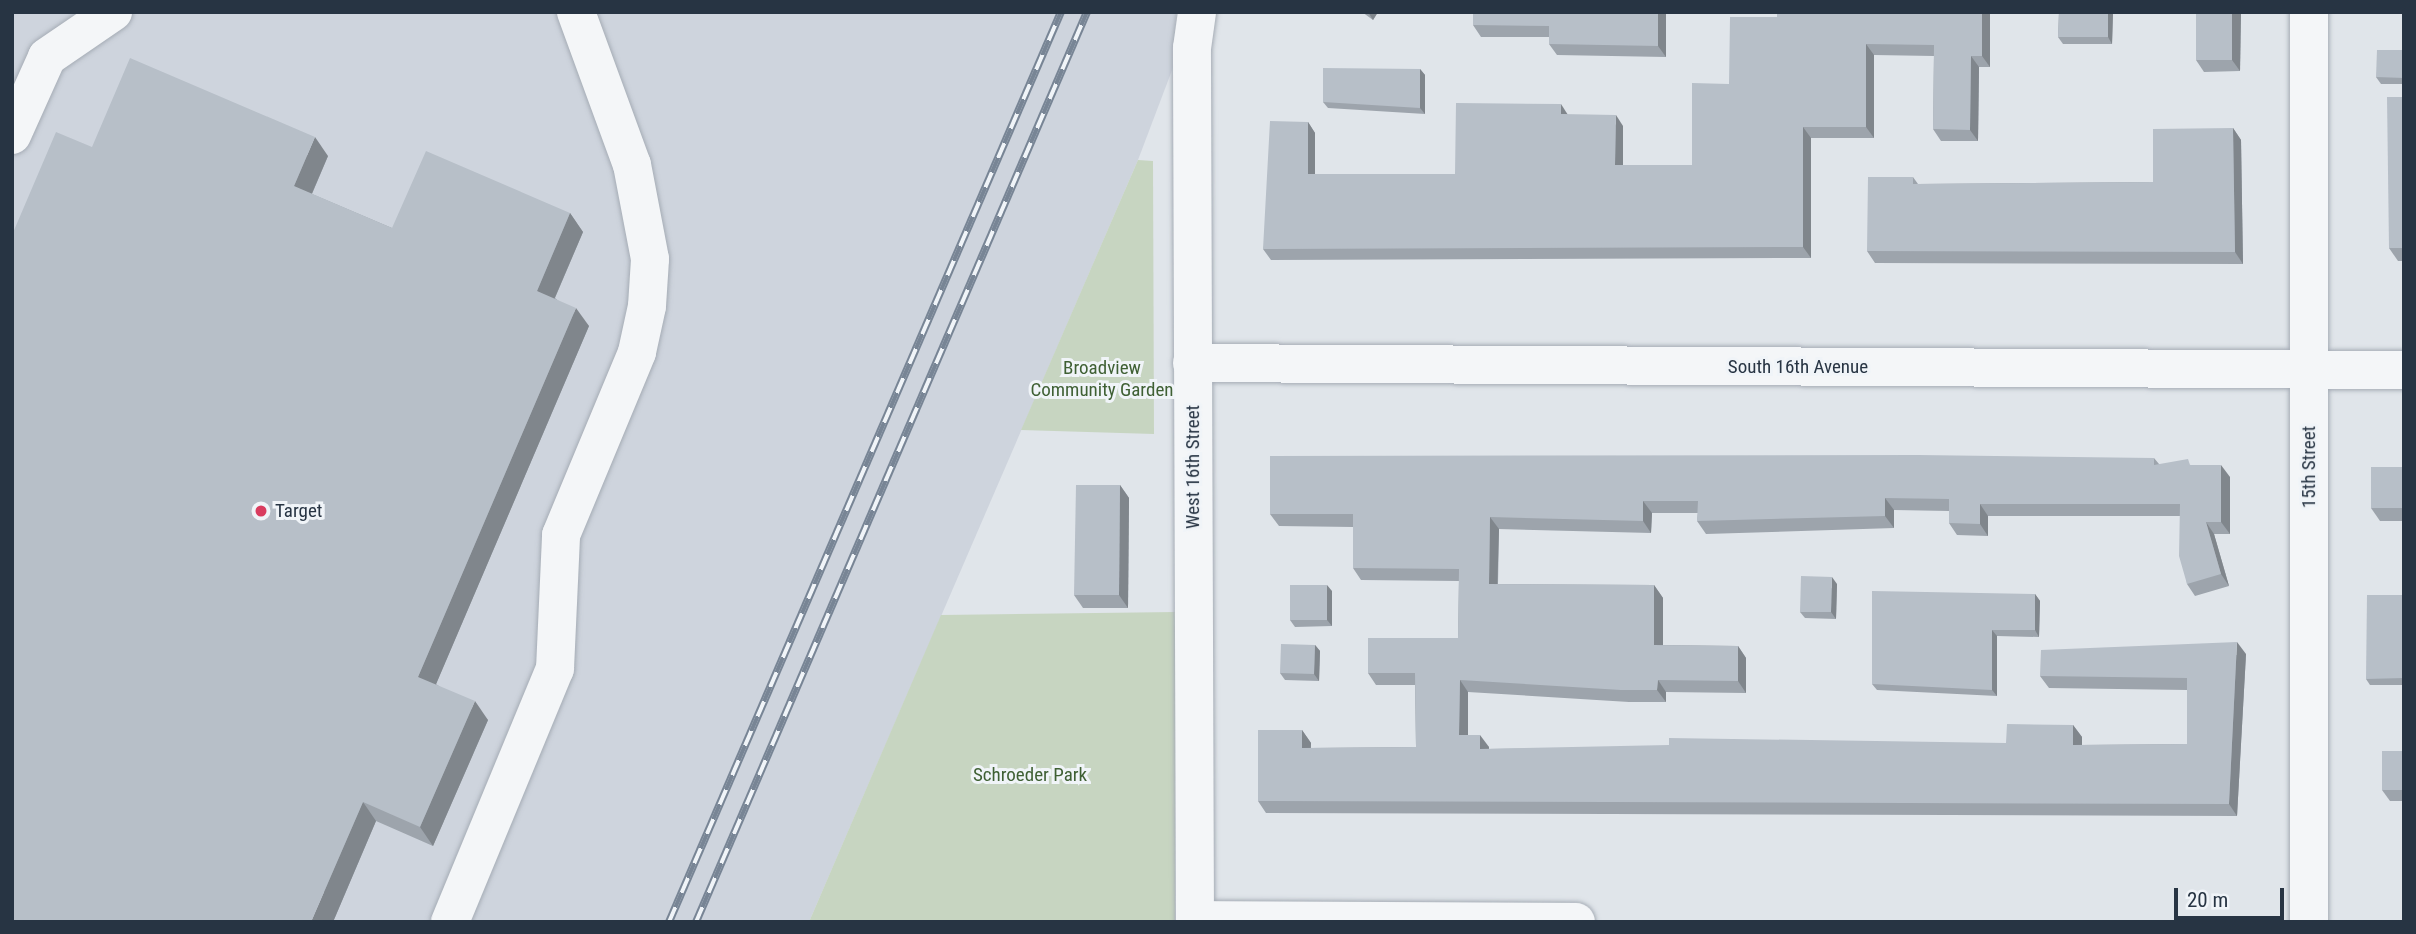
<!DOCTYPE html>
<style>
body{margin:0}
#map{position:relative;width:2416px;height:934px;overflow:hidden;background:#e0e5ea;font-family:"Roboto Condensed",sans-serif}
div>[style]{position:absolute}
.built>*{inset:0;background:#ced4dd}
.green>*{inset:0;background:#c7d5c1}
.roads{filter:drop-shadow(0 0 2px #a5acb5) drop-shadow(0 0 2px #a5acb5)}
.minor>*{height:38px;margin:-19px;padding:0 19px;transform-origin:19px;border-radius:19px;background:#f4f6f8}
.rail>*{height:8px;margin-top:-4px;transform-origin:0;background:repeating-linear-gradient(90deg,#f0f4f8 0 16px,#788595 0 32px);box-sizing:border-box;border-block:2px solid #788595}
.wall>*{inset:0;background:#9da4ac}
.shaded-wall>*{inset:0;background:#80868c}
.building>*{inset:0;background:#b7bfc8}
.dots>*{width:19px;height:19px;translate:-50% -50%;box-sizing:border-box;border:4px solid #f0f4f8;border-radius:50%}
span{translate:-50% -50%;white-space:nowrap;text-align:center;line-height:1.15;-webkit-text-stroke:6px #f0f4f8;paint-order:stroke}
.street-label{font-size:19px;color:#273443}
.park-label{font-size:19px;color:#3f6034}
.poi-label{font-size:19px;color:#273443}
.left{translate:0 -50%;text-align:left}
.frame{position:absolute;inset:0;border:14px solid #273443;pointer-events:none}
.scale{position:absolute;left:2174px;top:888px;width:110px;height:32px;box-sizing:border-box;border:4px solid #273443;border-top:0;padding-left:9px;font-size:21px;line-height:24px;white-space:nowrap;color:#273443;-webkit-text-stroke:5px #f0f4f8;paint-order:stroke}
</style>
<div id="map">
<div class="built">
<div style="clip-path:polygon(12px 12px,1176px 12px,1174px 65px,1138px 160px,809px 922px,12px 922px)"></div>
</div>
<div class="green">
<div style="clip-path:polygon(1138px 160px,1153px 161px,1154px 434px,1021px 430px)"></div>
<div style="clip-path:polygon(1176px 612px,1175px 922px,809px 922px,941px 615px)"></div>
</div>
<div class="roads">
<div class="minor">
<div style="left:2309px;top:12px;width:910px;rotate:90deg"></div>
<div style="left:12px;top:135px;width:85px;rotate:-65.8deg"></div>
<div style="left:47px;top:57px;width:80px;rotate:-34.3deg"></div>
<div style="left:1192px;top:363px;width:1212px;rotate:0.33deg"></div>
<div style="left:1195px;top:920px;width:381px;rotate:0.3deg"></div>
<div style="left:450px;top:922px;width:274px;rotate:-67.5deg"></div>
<div style="left:555px;top:669px;width:134px;rotate:-87.4deg"></div>
<div style="left:561px;top:535px;width:198px;rotate:-67.4deg"></div>
<div style="left:637px;top:352px;width:47px;rotate:-77.7deg"></div>
<div style="left:647px;top:306px;width:47px;rotate:-86.3deg"></div>
<div style="left:650px;top:259px;width:96px;rotate:-100.8deg"></div>
<div style="left:632px;top:165px;width:163px;rotate:-110.1deg"></div>
<div style="left:1195px;top:922px;width:874px;rotate:-90.2deg"></div>
<div style="left:1192px;top:48px;width:36px;rotate:-82deg"></div>
</div>
</div>
<div class="rail">
<div style="left:669px;top:922px;width:991px;rotate:-66.7deg"></div>
<div style="left:696px;top:922px;width:990px;rotate:-66.75deg"></div>
</div>
<div class="wall">
<div style="clip-path:polygon(1362px 12px,1378px 12px,1373px 20px)"></div>
<div style="clip-path:polygon(1666px 12px,1666px 57px,1557px 55px,1549px 44px,1549px 37px,1481px 37px,1473px 25px)"></div>
<div style="clip-path:polygon(1990px 12px,1990px 67px,1979px 67px,1978px 141px,1941px 141px,1933px 129px,1934px 56px,1874px 55px,1874px 138px,1811px 138px,1811px 258px,1271px 260px,1263px 249px,1308px 122px,1315px 133px,1315px 174px,1455px 174px,1568px 115px,1623px 126px,1623px 165px,1692px 165px,1729px 84px,1777px 17px)"></div>
<div style="clip-path:polygon(2059px 12px,2113px 12px,2112px 44px,2063px 44px,2058px 37px)"></div>
<div style="clip-path:polygon(2196px 12px,2241px 12px,2240px 71px,2204px 72px,2196px 60px)"></div>
<div style="clip-path:polygon(2404px 50px,2404px 84px,2381px 84px,2376px 77px)"></div>
<div style="clip-path:polygon(1420px 69px,1425px 75px,1425px 114px,1328px 108px,1323px 102px)"></div>
<div style="clip-path:polygon(2404px 97px,2404px 261px,2398px 261px,2389px 248px)"></div>
<div style="clip-path:polygon(2233px 128px,2241px 140px,2243px 264px,1875px 263px,1867px 251px,1913px 177px,1918px 184px,2153px 182px)"></div>
<div style="clip-path:polygon(92px 147px,328px 156px,312px 194px,392px 228px,570px 213px,583px 232px,555px 298px,589px 326px,436px 684px,488px 720px,433px 846px,376px 821px,333px 922px)"></div>
<div style="clip-path:polygon(2154px 458px,2159px 464px,2192px 465px,2230px 477px,2230px 534px,2214px 534px,2229px 586px,2195px 596px,2187px 584px,2180px 516px,1988px 516px,1988px 536px,1957px 535px,1949px 523px,1949px 511px,1894px 510px,1894px 528px,1706px 534px,1697px 521px,1698px 513px,1652px 513px,1651px 533px,1499px 529px,1498px 584px,1654px 585px,1663px 598px,1663px 645px,1738px 646px,1746px 658px,1746px 693px,1666px 692px,1666px 702px,1629px 702px,1468px 692px,1468px 735px,1489px 747px,1489px 749px,2006px 743px,2073px 725px,2082px 737px,2082px 745px,2187px 744px,2187px 690px,2049px 688px,2040px 676px,2246px 654px,2237px 816px,1266px 813px,1258px 801px,1302px 730px,1311px 743px,1311px 748px,1416px 747px,1415px 685px,1376px 685px,1368px 673px,1458px 638px,1459px 581px,1361px 580px,1353px 568px,1353px 527px,1279px 526px,1270px 514px)"></div>
<div style="clip-path:polygon(2404px 467px,2404px 521px,2380px 521px,2371px 508px)"></div>
<div style="clip-path:polygon(1120px 485px,1129px 498px,1128px 608px,1083px 608px,1074px 595px)"></div>
<div style="clip-path:polygon(1837px 584px,1836px 619px,1805px 618px,1800px 612px)"></div>
<div style="clip-path:polygon(1332px 591px,1332px 626px,1295px 627px,1290px 620px)"></div>
<div style="clip-path:polygon(2035px 594px,2040px 601px,2039px 637px,1997px 636px,1997px 696px,1877px 690px,1872px 684px)"></div>
<div style="clip-path:polygon(2404px 595px,2404px 685px,2370px 685px,2366px 679px)"></div>
<div style="clip-path:polygon(1315px 645px,1320px 651px,1319px 681px,1285px 680px,1280px 673px)"></div>
<div style="clip-path:polygon(2404px 751px,2404px 801px,2390px 801px,2382px 790px)"></div>
</div>
<div class="shaded-wall">
<div style="clip-path:polygon(1368px 12px,1378px 12px,1373px 20px)"></div>
<div style="clip-path:polygon(1658px 12px,1666px 12px,1666px 57px,1658px 46px)"></div>
<div style="clip-path:polygon(1982px 12px,1990px 12px,1990px 67px,1982px 56px)"></div>
<div style="clip-path:polygon(2108px 12px,2113px 12px,2112px 44px,2108px 37px)"></div>
<div style="clip-path:polygon(2232px 12px,2241px 12px,2240px 71px,2232px 60px)"></div>
<div style="clip-path:polygon(1866px 44px,1874px 55px,1874px 138px,1866px 127px)"></div>
<div style="clip-path:polygon(1971px 56px,1979px 67px,1978px 141px,1970px 130px)"></div>
<div style="clip-path:polygon(1420px 69px,1425px 75px,1425px 114px,1420px 108px)"></div>
<div style="clip-path:polygon(1561px 104px,1568px 115px,1561px 114px)"></div>
<div style="clip-path:polygon(1616px 115px,1623px 126px,1623px 177px,1615px 165px)"></div>
<div style="clip-path:polygon(1308px 122px,1315px 133px,1315px 185px,1308px 174px)"></div>
<div style="clip-path:polygon(1803px 127px,1811px 138px,1811px 258px,1803px 247px)"></div>
<div style="clip-path:polygon(2233px 128px,2241px 140px,2243px 264px,2235px 252px)"></div>
<div style="clip-path:polygon(315px 137px,328px 156px,307px 205px,294px 186px)"></div>
<div style="clip-path:polygon(570px 213px,583px 232px,550px 309px,537px 291px)"></div>
<div style="clip-path:polygon(576px 308px,589px 326px,431px 696px,418px 677px)"></div>
<div style="clip-path:polygon(2221px 465px,2230px 477px,2230px 534px,2221px 522px)"></div>
<div style="clip-path:polygon(1120px 485px,1129px 498px,1128px 608px,1119px 595px)"></div>
<div style="clip-path:polygon(1885px 498px,1894px 510px,1894px 528px,1885px 516px)"></div>
<div style="clip-path:polygon(1643px 501px,1652px 513px,1651px 533px,1643px 521px)"></div>
<div style="clip-path:polygon(1980px 504px,1988px 516px,1988px 536px,1980px 524px)"></div>
<div style="clip-path:polygon(1490px 517px,1499px 529px,1497px 596px,1489px 584px)"></div>
<div style="clip-path:polygon(2206px 522px,2214px 534px,2229px 586px,2221px 574px)"></div>
<div style="clip-path:polygon(1832px 577px,1837px 584px,1836px 619px,1831px 612px)"></div>
<div style="clip-path:polygon(1327px 585px,1332px 591px,1332px 626px,1327px 620px)"></div>
<div style="clip-path:polygon(1654px 585px,1663px 598px,1663px 657px,1654px 645px)"></div>
<div style="clip-path:polygon(2035px 594px,2040px 601px,2039px 637px,2035px 630px)"></div>
<div style="clip-path:polygon(1992px 630px,1997px 636px,1997px 696px,1992px 690px)"></div>
<div style="clip-path:polygon(2237px 642px,2246px 654px,2237px 816px,2229px 804px)"></div>
<div style="clip-path:polygon(1315px 645px,1320px 651px,1319px 681px,1314px 674px)"></div>
<div style="clip-path:polygon(1738px 646px,1746px 658px,1746px 693px,1738px 681px)"></div>
<div style="clip-path:polygon(1460px 680px,1468px 692px,1468px 747px,1459px 735px)"></div>
<div style="clip-path:polygon(1658px 680px,1666px 692px,1666px 702px,1657px 690px)"></div>
<div style="clip-path:polygon(475px 701px,488px 720px,433px 846px,420px 827px)"></div>
<div style="clip-path:polygon(2073px 725px,2082px 737px,2082px 757px,2073px 745px)"></div>
<div style="clip-path:polygon(1302px 730px,1311px 743px,1310px 760px,1302px 748px)"></div>
<div style="clip-path:polygon(1480px 735px,1489px 747px,1488px 761px,1480px 749px)"></div>
<div style="clip-path:polygon(363px 802px,376px 821px,333px 922px,311px 922px)"></div>
</div>
<div class="building">
<div style="clip-path:polygon(1473px 12px,1658px 12px,1658px 46px,1549px 44px,1549px 26px,1473px 25px)"></div>
<div style="clip-path:polygon(1777px 12px,1982px 12px,1982px 56px,1971px 56px,1970px 130px,1933px 129px,1934px 45px,1866px 44px,1866px 127px,1803px 127px,1803px 247px,1263px 249px,1270px 121px,1308px 122px,1308px 174px,1455px 174px,1456px 103px,1561px 104px,1561px 114px,1616px 115px,1615px 165px,1692px 165px,1692px 83px,1729px 84px,1730px 17px,1777px 17px)"></div>
<div style="clip-path:polygon(2059px 12px,2108px 12px,2108px 37px,2058px 37px)"></div>
<div style="clip-path:polygon(2196px 12px,2232px 12px,2232px 60px,2196px 60px)"></div>
<div style="clip-path:polygon(2377px 50px,2404px 50px,2404px 78px,2376px 77px)"></div>
<div style="clip-path:polygon(130px 58px,315px 137px,294px 186px,392px 228px,426px 151px,570px 213px,537px 291px,576px 308px,418px 677px,475px 701px,420px 827px,363px 802px,311px 922px,12px 922px,12px 235px,56px 132px,92px 147px)"></div>
<div style="clip-path:polygon(1323px 68px,1420px 69px,1420px 108px,1323px 102px)"></div>
<div style="clip-path:polygon(2387px 97px,2404px 97px,2404px 248px,2389px 248px)"></div>
<div style="clip-path:polygon(2233px 128px,2235px 252px,1867px 251px,1868px 177px,1913px 177px,1913px 184px,2153px 182px,2153px 129px)"></div>
<div style="clip-path:polygon(1918px 455px,2154px 458px,2154px 465px,2188px 459px,2190px 465px,2221px 465px,2221px 522px,2206px 522px,2221px 574px,2187px 584px,2179px 556px,2180px 504px,1980px 504px,1980px 524px,1949px 523px,1949px 499px,1885px 498px,1885px 516px,1697px 521px,1698px 501px,1643px 501px,1643px 521px,1490px 517px,1489px 584px,1654px 585px,1654px 645px,1738px 646px,1738px 681px,1658px 680px,1657px 690px,1621px 690px,1460px 680px,1459px 735px,1480px 735px,1480px 749px,1669px 745px,1669px 738px,2006px 743px,2007px 724px,2073px 725px,2073px 745px,2187px 744px,2187px 678px,2040px 676px,2041px 650px,2237px 642px,2229px 804px,1258px 801px,1258px 730px,1302px 730px,1302px 748px,1416px 747px,1415px 673px,1368px 673px,1368px 638px,1458px 638px,1459px 569px,1353px 568px,1353px 514px,1270px 514px,1270px 456px)"></div>
<div style="clip-path:polygon(2371px 467px,2404px 467px,2404px 508px,2371px 508px)"></div>
<div style="clip-path:polygon(1076px 485px,1120px 485px,1119px 595px,1074px 595px)"></div>
<div style="clip-path:polygon(1801px 576px,1832px 577px,1831px 612px,1800px 612px)"></div>
<div style="clip-path:polygon(1290px 585px,1327px 585px,1327px 620px,1290px 620px)"></div>
<div style="clip-path:polygon(1872px 591px,2035px 594px,2035px 630px,1992px 630px,1992px 690px,1872px 684px)"></div>
<div style="clip-path:polygon(2367px 595px,2404px 595px,2404px 678px,2366px 679px)"></div>
<div style="clip-path:polygon(1281px 644px,1315px 645px,1314px 674px,1280px 673px)"></div>
<div style="clip-path:polygon(2382px 751px,2404px 751px,2404px 790px,2382px 790px)"></div>
</div>
<div class="dots">
<div style="left:261px;top:511px;background:#d93c5f"></div>
</div>
<div class="street-label">
<span style="left:1798px;top:367px">South 16th Avenue</span>
<span style="left:1193px;top:467px;rotate:-90deg">West 16th Street</span>
<span style="left:2309px;top:467px;rotate:-90deg">15th Street</span>
</div>
<div class="park-label">
<span style="left:1102px;top:379px">Broadview<br>Community Garden</span>
<span style="left:1030px;top:775px">Schroeder Park</span>
</div>
<div class="poi-label">
<span class="left" style="left:275px;top:511px">Target</span>
</div>
<div class="frame"></div>
<div class="scale">20 m</div>
</div>
